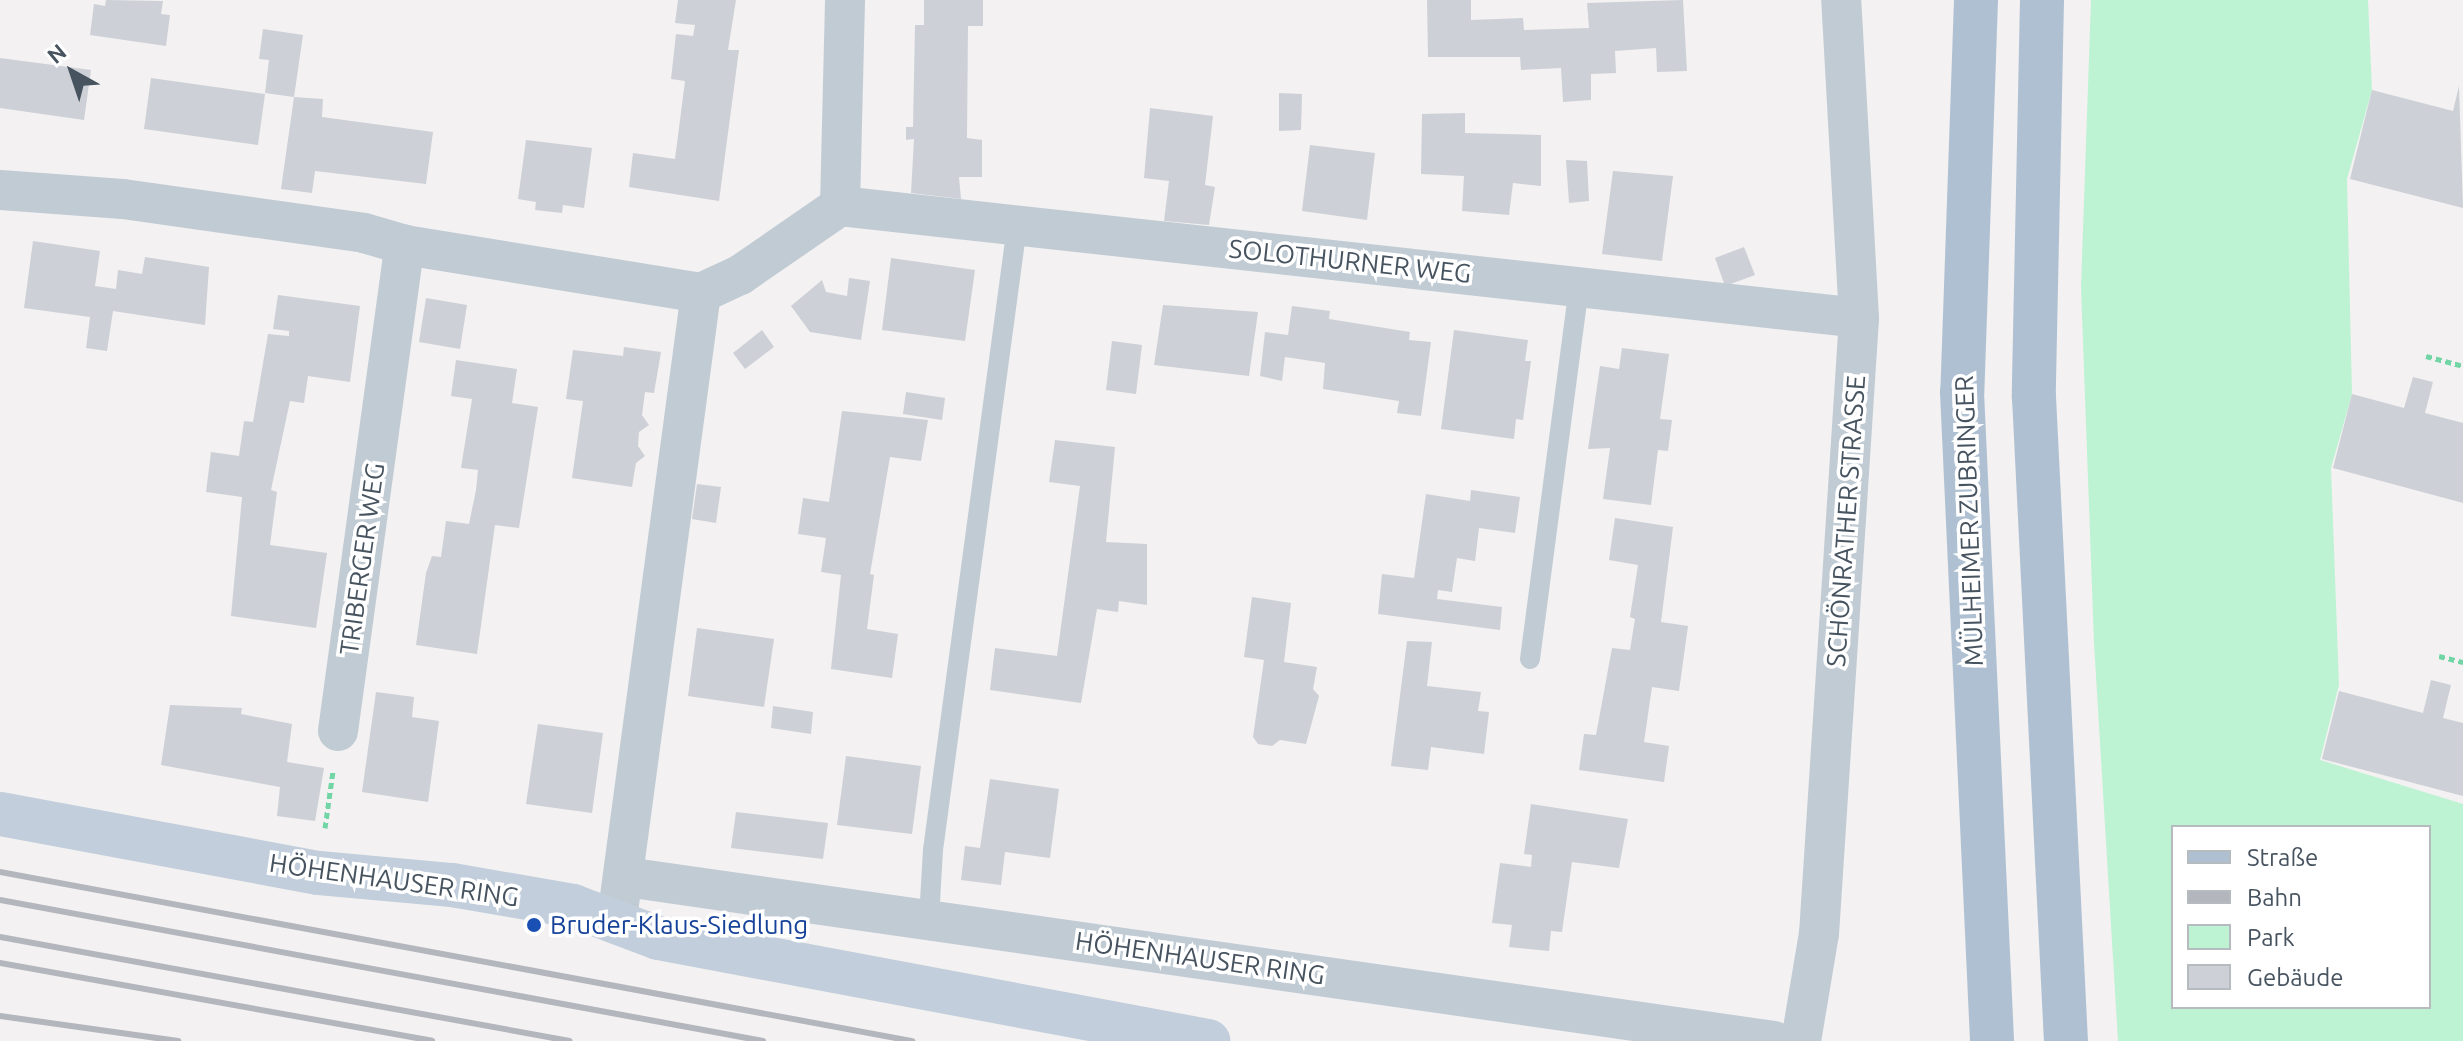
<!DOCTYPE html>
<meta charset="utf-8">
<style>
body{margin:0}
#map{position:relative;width:2463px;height:1041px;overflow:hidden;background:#f3f1f1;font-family:Ubuntu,sans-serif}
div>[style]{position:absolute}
.green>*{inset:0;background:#bdf3d3}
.building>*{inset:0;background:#cdd0d6}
.path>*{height:5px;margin-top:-2.5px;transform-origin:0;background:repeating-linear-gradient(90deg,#72d5a5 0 6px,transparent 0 10px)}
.lane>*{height:20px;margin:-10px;padding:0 10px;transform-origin:10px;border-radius:10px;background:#c1cbd4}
.street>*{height:40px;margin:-20px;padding:0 20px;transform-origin:20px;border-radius:20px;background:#c1cbd4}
.secondary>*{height:44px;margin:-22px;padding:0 22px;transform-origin:22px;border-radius:22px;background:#c2cedb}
.primary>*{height:44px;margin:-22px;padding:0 22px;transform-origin:22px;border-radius:22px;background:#afc0d2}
.rail>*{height:6px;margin:-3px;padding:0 3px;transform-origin:3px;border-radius:3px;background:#b3b6bc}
.dots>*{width:22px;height:22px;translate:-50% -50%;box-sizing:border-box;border:4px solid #fff;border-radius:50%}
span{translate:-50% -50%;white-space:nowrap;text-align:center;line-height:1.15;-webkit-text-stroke:7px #fff;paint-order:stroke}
.street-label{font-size:26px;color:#475460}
.transit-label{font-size:26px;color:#164399}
.left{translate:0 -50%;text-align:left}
.legend{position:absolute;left:2171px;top:825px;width:260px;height:184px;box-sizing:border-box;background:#fff;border:2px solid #b5bbbf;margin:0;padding:10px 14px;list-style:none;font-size:24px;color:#475460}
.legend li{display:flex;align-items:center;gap:16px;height:40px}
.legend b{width:40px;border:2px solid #b5bbbf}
.north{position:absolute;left:32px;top:32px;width:80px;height:80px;-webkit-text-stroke:6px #fff;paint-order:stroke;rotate:320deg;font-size:22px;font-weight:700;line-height:32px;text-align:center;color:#475460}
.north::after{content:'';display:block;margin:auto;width:28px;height:36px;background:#475460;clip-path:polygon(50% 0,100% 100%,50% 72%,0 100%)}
</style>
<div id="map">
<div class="green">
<div style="clip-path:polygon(evenodd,2091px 0,2368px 0,2372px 90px,2347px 179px,2352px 394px,2331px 468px,2339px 685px,2320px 760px,2463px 804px,2463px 1041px,2118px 1041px,2094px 643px,2081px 287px,2091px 0,2173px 827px,2429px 827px,2429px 1007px,2173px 1007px,2173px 827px)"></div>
</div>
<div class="building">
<div style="clip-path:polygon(106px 0,163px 1px,161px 14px,170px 15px,166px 46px,90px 35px,94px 4px,105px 6px)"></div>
<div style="clip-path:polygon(678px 0,736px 0,728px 50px,739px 50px,719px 201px,629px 187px,633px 153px,675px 159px,685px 81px,671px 79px,676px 34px,693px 36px,695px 25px,675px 23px)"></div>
<div style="clip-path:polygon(924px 0,983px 0,983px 26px,968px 26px,967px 138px,982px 140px,982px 177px,959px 177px,961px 199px,911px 193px,914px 139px,906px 140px,906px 127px,913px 127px,915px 25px,924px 25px)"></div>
<div style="clip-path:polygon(1427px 0,1471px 0,1471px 20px,1523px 18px,1524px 30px,1589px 28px,1587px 3px,1683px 0,1687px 71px,1657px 72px,1656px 48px,1615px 51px,1616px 73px,1591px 74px,1591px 100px,1563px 102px,1561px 68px,1521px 70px,1520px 57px,1428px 57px)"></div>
<div style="clip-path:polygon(263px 29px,303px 35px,294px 97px,323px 99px,322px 117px,433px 132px,426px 184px,315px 171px,312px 193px,281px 189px,294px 97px,265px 93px,269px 60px,259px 59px)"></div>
<div style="clip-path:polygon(0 58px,91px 70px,84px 120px,0 108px)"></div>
<div style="clip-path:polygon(151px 78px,265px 94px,258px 145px,144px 129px)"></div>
<div style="clip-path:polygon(2459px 86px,2463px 208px,2350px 179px,2372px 90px,2453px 111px)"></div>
<div style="clip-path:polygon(1279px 93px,1302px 94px,1301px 130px,1279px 131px)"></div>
<div style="clip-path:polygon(1150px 108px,1213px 116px,1205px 185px,1215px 187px,1209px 225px,1164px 221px,1169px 181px,1144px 178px)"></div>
<div style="clip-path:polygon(1465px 113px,1465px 133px,1541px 135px,1541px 186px,1513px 183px,1509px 215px,1462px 211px,1464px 176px,1421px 174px,1422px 114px)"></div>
<div style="clip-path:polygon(526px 140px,592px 148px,584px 208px,563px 205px,562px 213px,535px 210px,536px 202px,518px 199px)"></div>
<div style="clip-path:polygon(1310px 145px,1375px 153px,1367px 220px,1302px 211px)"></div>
<div style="clip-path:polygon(1566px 160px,1587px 161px,1589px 201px,1569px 203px)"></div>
<div style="clip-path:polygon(1613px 171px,1673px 176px,1662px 261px,1602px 254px)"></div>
<div style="clip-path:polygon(33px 241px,100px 251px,95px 286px,116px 289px,118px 270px,142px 274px,145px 257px,209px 267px,205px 325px,113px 311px,107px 351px,86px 348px,90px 317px,24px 308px)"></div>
<div style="clip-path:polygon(1744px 247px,1755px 275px,1725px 286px,1715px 258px)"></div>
<div style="clip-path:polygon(891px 258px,975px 270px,965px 341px,882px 330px)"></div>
<div style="clip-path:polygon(849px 278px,870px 281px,861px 340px,810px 332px,791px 306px,822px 280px,826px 292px,847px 296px)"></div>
<div style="clip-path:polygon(278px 295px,360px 306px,350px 382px,308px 376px,304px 403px,290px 401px,271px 490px,277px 492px,270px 545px,327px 553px,316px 628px,231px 616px,242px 497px,206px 492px,211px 452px,239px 456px,244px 421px,253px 422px,268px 334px,289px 336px,289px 331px,273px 329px)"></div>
<div style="clip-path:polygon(426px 298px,467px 305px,460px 349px,419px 342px)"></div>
<div style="clip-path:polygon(1163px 305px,1258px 312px,1249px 376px,1154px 365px)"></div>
<div style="clip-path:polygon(1292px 306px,1330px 311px,1329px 319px,1410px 332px,1409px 340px,1431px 342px,1421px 416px,1397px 413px,1399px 401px,1323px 389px,1325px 363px,1285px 357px,1282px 381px,1260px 376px,1265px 332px,1288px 335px)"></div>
<div style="clip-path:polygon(762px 330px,774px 347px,745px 369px,733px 353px)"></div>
<div style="clip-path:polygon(1454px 330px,1528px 340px,1525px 361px,1531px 361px,1523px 420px,1516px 419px,1514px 439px,1441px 429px)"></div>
<div style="clip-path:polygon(1112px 341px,1142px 345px,1136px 394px,1106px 390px)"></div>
<div style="clip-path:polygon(624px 347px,661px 352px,654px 393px,645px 392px,642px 415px,649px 425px,639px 432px,638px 446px,645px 456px,636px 463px,632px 487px,572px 478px,583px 401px,566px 399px,573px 350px,623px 356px)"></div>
<div style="clip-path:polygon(1622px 348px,1669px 354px,1660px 419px,1672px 420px,1668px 451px,1658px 450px,1651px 505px,1603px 499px,1610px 448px,1588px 449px,1600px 366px,1619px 369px)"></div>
<div style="clip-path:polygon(456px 360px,517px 369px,512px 403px,538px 407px,519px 528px,495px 525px,477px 654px,416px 645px,426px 573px,432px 556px,441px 557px,446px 521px,469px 524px,476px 490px,478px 470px,461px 468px,472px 399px,451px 396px)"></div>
<div style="clip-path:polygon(2413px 377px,2433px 382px,2425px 413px,2463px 423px,2463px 503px,2333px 468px,2352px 394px,2404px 408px)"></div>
<div style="clip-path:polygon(906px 392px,945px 398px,942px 420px,903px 414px)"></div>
<div style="clip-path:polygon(842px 411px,928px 420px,921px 461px,890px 457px,870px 574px,874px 575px,867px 629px,898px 634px,892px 678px,831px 669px,841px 575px,821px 572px,826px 538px,798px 534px,803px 498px,829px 502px)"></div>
<div style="clip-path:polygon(1055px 440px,1115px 447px,1106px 542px,1147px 544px,1147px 605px,1119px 601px,1118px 612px,1097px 609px,1081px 703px,990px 690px,995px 648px,1057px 656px,1080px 486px,1049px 482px)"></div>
<div style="clip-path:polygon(697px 484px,721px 487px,716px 523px,692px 519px)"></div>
<div style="clip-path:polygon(1471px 490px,1520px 497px,1515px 533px,1479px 528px,1475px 561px,1457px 558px,1452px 592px,1438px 590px,1437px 599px,1502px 607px,1500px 630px,1378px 614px,1382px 574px,1414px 578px,1426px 494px,1470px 501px)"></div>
<div style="clip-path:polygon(1615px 518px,1673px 527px,1661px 622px,1688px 626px,1679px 691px,1652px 687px,1644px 742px,1669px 746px,1664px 782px,1579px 770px,1584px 734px,1596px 735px,1612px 648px,1630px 650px,1635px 619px,1630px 617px,1638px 565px,1609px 560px)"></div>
<div style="clip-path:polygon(1252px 597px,1291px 603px,1284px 662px,1317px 667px,1313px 689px,1319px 696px,1306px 744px,1280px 740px,1272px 746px,1258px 744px,1253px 737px,1264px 660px,1244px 657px)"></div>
<div style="clip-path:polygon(697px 628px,774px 639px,764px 707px,688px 696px)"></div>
<div style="clip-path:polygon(1407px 641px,1432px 642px,1427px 686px,1481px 692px,1478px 711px,1489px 712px,1484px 754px,1431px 747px,1428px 770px,1391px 766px)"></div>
<div style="clip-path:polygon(2431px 680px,2451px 685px,2443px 718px,2463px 723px,2463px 796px,2322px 759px,2339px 691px,2423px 713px)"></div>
<div style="clip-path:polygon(376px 692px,414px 697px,412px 717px,439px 721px,428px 802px,362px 792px)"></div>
<div style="clip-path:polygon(170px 705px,242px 708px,241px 714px,292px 724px,287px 762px,324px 768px,315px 821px,277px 816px,280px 787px,161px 765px)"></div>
<div style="clip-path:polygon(773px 706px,813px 712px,811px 734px,771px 728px)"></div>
<div style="clip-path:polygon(538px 724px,603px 733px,592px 813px,526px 804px)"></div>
<div style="clip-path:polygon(846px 756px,921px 766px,912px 834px,837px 825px)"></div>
<div style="clip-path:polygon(990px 779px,1059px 789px,1050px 858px,1005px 852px,1001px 885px,961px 880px,965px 846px,980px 848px)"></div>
<div style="clip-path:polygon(1531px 804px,1628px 819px,1619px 868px,1572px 862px,1562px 932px,1551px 931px,1549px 951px,1509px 947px,1512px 925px,1492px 923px,1500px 863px,1531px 867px,1532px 855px,1524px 854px)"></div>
<div style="clip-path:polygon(736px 812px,828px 823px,823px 859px,731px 848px)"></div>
</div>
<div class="path">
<div style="left:2426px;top:356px;width:38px;rotate:15deg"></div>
<div style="left:2439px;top:656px;width:25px;rotate:14deg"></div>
<div style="left:325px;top:828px;width:58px;rotate:-82deg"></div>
</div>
<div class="lane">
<div style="left:1530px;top:659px;width:377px;rotate:-82.5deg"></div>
<div style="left:929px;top:919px;width:69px;rotate:-86.7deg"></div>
<div style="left:933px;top:850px;width:630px;rotate:-82.33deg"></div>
</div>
<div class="street">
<div style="left:0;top:190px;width:123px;rotate:4.2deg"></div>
<div style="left:123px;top:199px;width:243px;rotate:8deg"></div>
<div style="left:364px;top:233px;width:43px;rotate:16.3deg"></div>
<div style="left:405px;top:245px;width:300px;rotate:9.2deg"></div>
<div style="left:701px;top:293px;width:43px;rotate:-24.8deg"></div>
<div style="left:740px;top:275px;width:121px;rotate:-34.6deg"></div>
<div style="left:840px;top:206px;width:206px;rotate:-88.6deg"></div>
<div style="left:840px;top:206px;width:1025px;rotate:6.27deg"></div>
<div style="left:338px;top:731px;width:491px;rotate:-82.2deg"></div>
<div style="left:626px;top:877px;width:1160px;rotate:8.13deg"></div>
<div style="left:619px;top:904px;width:616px;rotate:-82.36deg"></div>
<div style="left:1801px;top:1041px;width:109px;rotate:-80.5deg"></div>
<div style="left:1819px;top:934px;width:617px;rotate:-86.28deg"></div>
<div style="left:1859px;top:318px;width:319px;rotate:-93.2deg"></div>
</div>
<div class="secondary">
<div style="left:0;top:814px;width:324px;rotate:10.5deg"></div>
<div style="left:319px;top:873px;width:134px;rotate:5.2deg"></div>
<div style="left:452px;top:885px;width:123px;rotate:9.8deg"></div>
<div style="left:573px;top:906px;width:91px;rotate:20.6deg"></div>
<div style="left:658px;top:938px;width:560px;rotate:10.61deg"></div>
</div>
<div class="primary">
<div style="left:1976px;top:0;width:392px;rotate:92deg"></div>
<div style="left:1962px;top:392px;width:650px;rotate:87.35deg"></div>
<div style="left:2042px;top:0;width:397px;rotate:91.2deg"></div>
<div style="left:2034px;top:397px;width:645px;rotate:87.16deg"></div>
</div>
<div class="rail">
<div style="left:0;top:872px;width:928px;rotate:10.5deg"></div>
<div style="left:0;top:900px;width:776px;rotate:10.47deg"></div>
<div style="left:0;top:937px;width:579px;rotate:10.34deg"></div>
<div style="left:0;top:963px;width:439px;rotate:10.2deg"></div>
<div style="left:0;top:1016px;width:180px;rotate:8deg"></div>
</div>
<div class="dots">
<div style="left:534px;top:925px;background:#1a4fb4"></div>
</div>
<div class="street-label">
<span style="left:1350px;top:261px;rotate:6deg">SOLOTHURNER WEG</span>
<span style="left:1846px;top:521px;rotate:-86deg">SCHÖNRATHER STRASSE</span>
<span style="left:1969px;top:521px;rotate:-92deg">MÜLHEIMER ZUBRINGER</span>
<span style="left:362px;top:559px;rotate:-82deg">TRIBERGER WEG</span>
<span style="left:394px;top:880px;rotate:8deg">HÖHENHAUSER RING</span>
<span style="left:1200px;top:958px;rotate:8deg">HÖHENHAUSER RING</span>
</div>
<div class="transit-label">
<span class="left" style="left:550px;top:925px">Bruder-Klaus-Siedlung</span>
</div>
<ul class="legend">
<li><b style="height:10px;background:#afc0d2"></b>Straße</li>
<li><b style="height:10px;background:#b3b6bc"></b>Bahn</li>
<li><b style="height:22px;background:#bdf3d3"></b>Park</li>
<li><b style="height:22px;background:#cdd0d6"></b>Gebäude</li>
</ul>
<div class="north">N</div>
</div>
